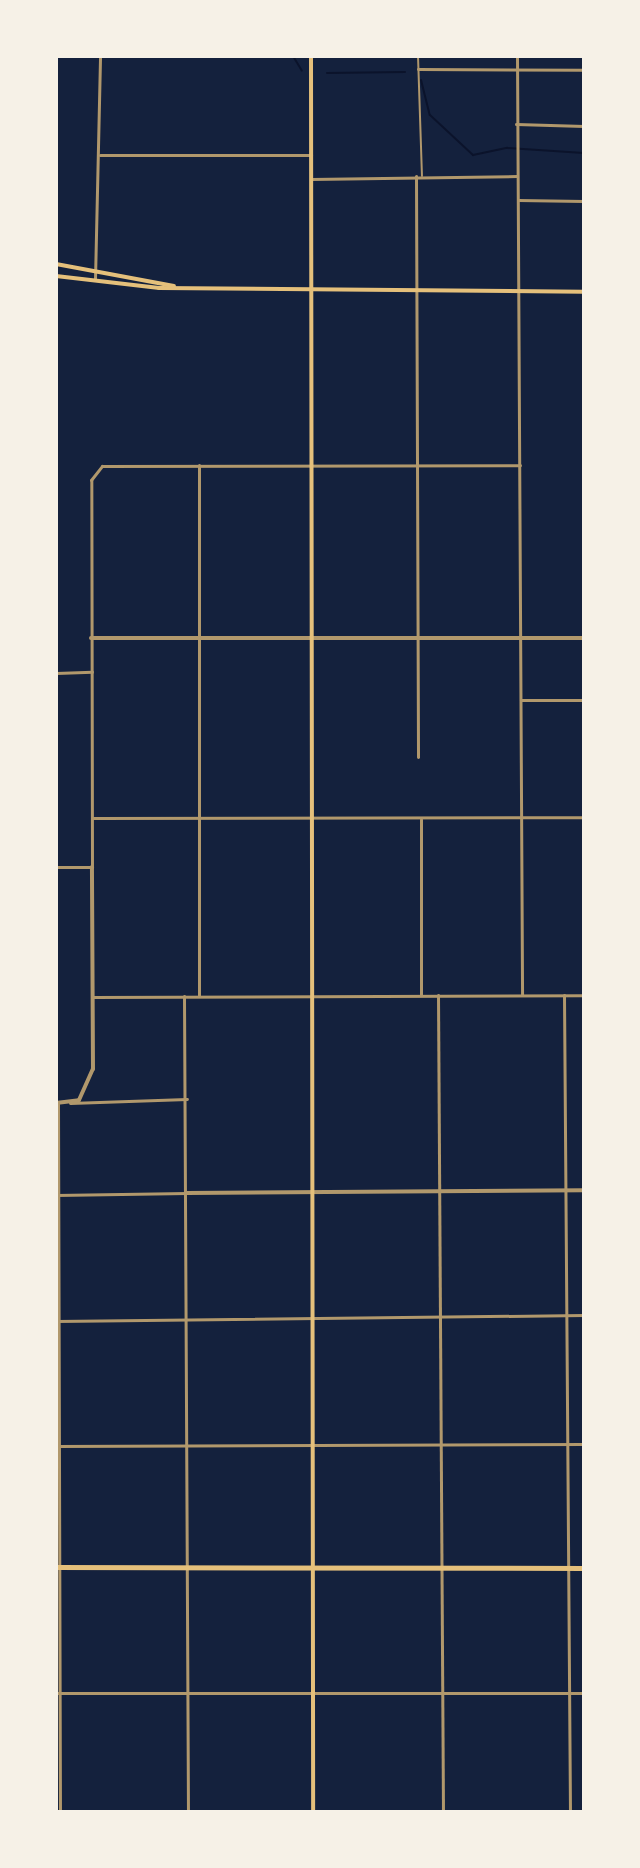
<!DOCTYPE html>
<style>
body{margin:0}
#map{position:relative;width:640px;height:1868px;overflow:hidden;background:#14213d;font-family:"PT Sans",sans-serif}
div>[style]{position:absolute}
.stream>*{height:2px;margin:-1px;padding:0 1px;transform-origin:1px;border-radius:1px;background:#0b132b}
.service>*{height:2px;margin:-1px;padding:0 1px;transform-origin:1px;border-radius:1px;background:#b1986c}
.minor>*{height:3px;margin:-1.5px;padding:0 1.5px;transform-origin:1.5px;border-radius:1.5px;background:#b1986c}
.tertiary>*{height:4px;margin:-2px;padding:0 2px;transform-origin:2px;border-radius:2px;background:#b1986c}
.secondary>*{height:4px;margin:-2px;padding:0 2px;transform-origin:2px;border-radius:2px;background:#e5c07b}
.trunk>*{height:5px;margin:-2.5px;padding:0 2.5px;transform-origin:2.5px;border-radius:2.5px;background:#e5c07b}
span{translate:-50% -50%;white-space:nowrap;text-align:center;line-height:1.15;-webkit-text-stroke:8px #f6f1e7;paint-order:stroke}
.frame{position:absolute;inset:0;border:58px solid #f6f1e7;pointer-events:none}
</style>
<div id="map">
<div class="stream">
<div style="left:293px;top:56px;width:17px;rotate:59deg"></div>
<div style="left:327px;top:73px;width:78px;rotate:-0.7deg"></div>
<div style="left:421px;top:80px;width:36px;rotate:76deg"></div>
<div style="left:430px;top:115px;width:59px;rotate:42.9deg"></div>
<div style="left:473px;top:155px;width:35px;rotate:-12deg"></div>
<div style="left:507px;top:148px;width:77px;rotate:3.7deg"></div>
</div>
<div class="service">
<div style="left:418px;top:56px;width:120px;rotate:88.1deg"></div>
</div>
<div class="minor">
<div style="left:517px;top:56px;width:939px;rotate:89.69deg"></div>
<div style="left:418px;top:69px;width:166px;rotate:0.3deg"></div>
<div style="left:516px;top:124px;width:68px;rotate:1.7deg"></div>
<div style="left:100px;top:155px;width:211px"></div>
<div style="left:416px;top:176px;width:581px;rotate:89.8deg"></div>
<div style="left:311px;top:179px;width:206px;rotate:-0.8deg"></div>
<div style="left:518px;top:200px;width:66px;rotate:0.9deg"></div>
<div style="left:95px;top:279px;width:223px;rotate:-88.7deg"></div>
<div style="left:199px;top:465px;width:531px;rotate:90deg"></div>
<div style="left:56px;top:673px;width:36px;rotate:-2deg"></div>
<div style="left:521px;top:700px;width:63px"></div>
<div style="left:92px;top:818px;width:492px;rotate:-0.1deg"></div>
<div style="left:421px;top:819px;width:176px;rotate:90deg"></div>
<div style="left:56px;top:867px;width:36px"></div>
<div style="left:92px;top:867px;width:387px;rotate:-90.1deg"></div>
<div style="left:91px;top:480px;width:18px;rotate:-52deg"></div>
<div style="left:102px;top:466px;width:418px;rotate:-0.1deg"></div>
<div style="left:438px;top:995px;width:817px;rotate:89.65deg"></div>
<div style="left:564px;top:995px;width:817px;rotate:89.58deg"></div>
<div style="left:184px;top:996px;width:816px;rotate:89.72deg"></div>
<div style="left:93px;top:997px;width:491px;rotate:-0.2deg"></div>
<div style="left:70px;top:1103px;width:117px;rotate:-2deg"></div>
<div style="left:58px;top:1104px;width:708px;rotate:89.84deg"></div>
<div style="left:56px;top:1195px;width:131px;rotate:-0.9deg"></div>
<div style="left:56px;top:1321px;width:528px;rotate:-0.65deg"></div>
<div style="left:56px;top:1446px;width:528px;rotate:-0.22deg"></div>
<div style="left:56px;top:1693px;width:528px"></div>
</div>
<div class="tertiary">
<div style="left:91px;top:638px;width:493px"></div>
<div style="left:56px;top:1103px;width:23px;rotate:-7deg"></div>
<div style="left:79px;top:1100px;width:34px;rotate:-66deg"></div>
<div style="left:93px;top:1069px;width:202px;rotate:-90.3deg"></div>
<div style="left:187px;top:1193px;width:397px;rotate:-0.4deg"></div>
</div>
<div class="secondary">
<div style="left:311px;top:56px;width:1756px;rotate:89.93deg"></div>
<div style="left:56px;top:264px;width:120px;rotate:10.6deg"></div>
<div style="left:56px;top:276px;width:104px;rotate:6.6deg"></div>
<div style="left:159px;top:288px;width:425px;rotate:0.5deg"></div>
</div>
<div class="trunk">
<div style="left:56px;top:1567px;width:528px;rotate:0.11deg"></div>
</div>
<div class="frame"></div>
</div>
